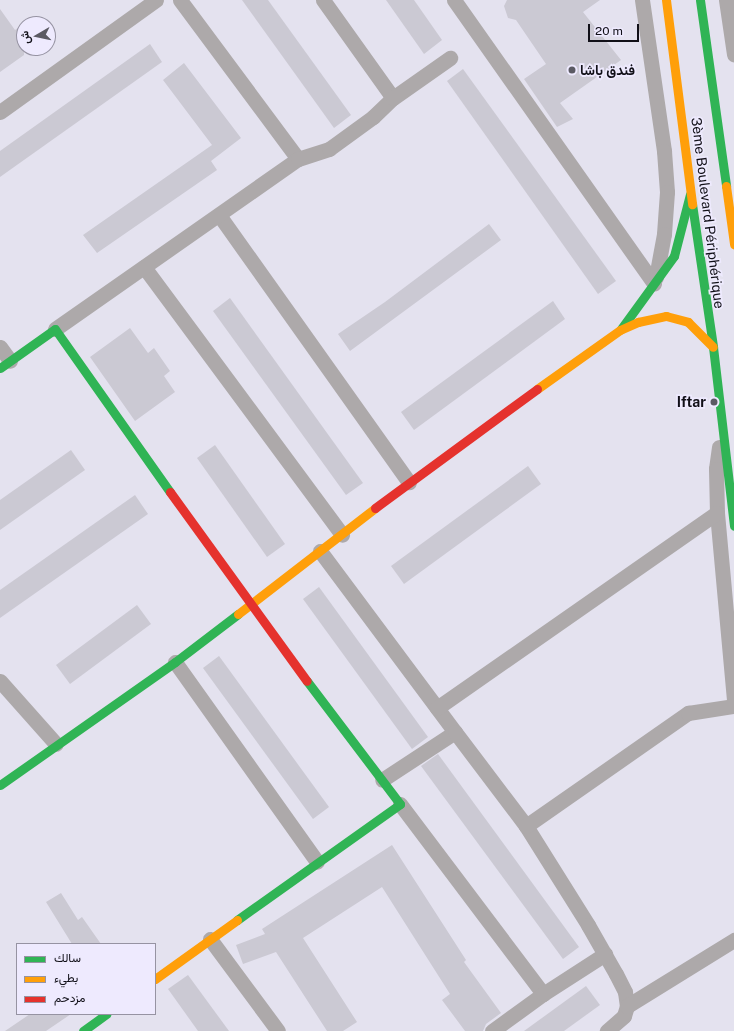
<!DOCTYPE html>
<meta charset="utf-8">
<style>
body{margin:0}
#map{position:relative;width:734px;height:1031px;overflow:hidden;background:#e4e2ef;font-family:"Public Sans",Vazirmatn,sans-serif}
div>[style]{position:absolute}
.building>*{inset:0;background:#cbc9d3}
.street>*{height:15px;margin:-7.5px;padding:0 7.5px;transform-origin:7.5px;border-radius:7.5px;background:#ada9aa}
.fast>*{height:9px;margin:-4.5px;padding:0 4.5px;transform-origin:4.5px;border-radius:4.5px;background:#30b455}
.slow>*{height:9px;margin:-4.5px;padding:0 4.5px;transform-origin:4.5px;border-radius:4.5px;background:#ff9f0a}
.jam>*{height:9px;margin:-4.5px;padding:0 4.5px;transform-origin:4.5px;border-radius:4.5px;background:#e5322d}
.dots>*{width:11px;height:11px;translate:-50% -50%;box-sizing:border-box;border:2px solid #eeeafe;border-radius:50%}
span{translate:-50% -50%;white-space:nowrap;text-align:center;line-height:1.15;-webkit-text-stroke:3.5px #eeeafe;paint-order:stroke}
.poi-label{font-size:14px;color:#111018;font-weight:700}
.left{translate:0 -50%;text-align:left}
.right{translate:-100% -50%;text-align:right}
.street-label{font-size:14px;color:#111018}
.legend{position:absolute;left:16px;top:943px;width:140px;height:72px;box-sizing:border-box;background:#eeeafe;border:1px solid #9693a2;margin:0;padding:5px 7px;list-style:none;font-size:12px;color:#111018}
.legend li{display:flex;align-items:center;gap:8px;height:20px}
.legend b{width:20px;border:1px solid #9693a2}
.north{position:absolute;left:16px;top:16px;width:40px;height:40px;box-sizing:border-box;background:#eeeafe;border:1px solid #9693a2;border-radius:50%;rotate:261deg;font-size:11px;font-weight:700;line-height:16px;text-align:center;color:#111018}
.north::after{content:'';display:block;margin:auto;width:14px;height:18px;background:#5b5a63;clip-path:polygon(50% 0,100% 100%,50% 72%,0 100%)}
.scale{position:absolute;left:588px;top:24px;width:51px;height:18px;box-sizing:border-box;border:2px solid #111018;border-top:0;padding-left:5px;font-size:12px;line-height:14px;white-space:nowrap;color:#111018;-webkit-text-stroke:3px #eeeafe;paint-order:stroke}
</style>
<div id="map">
<div class="building">
<div style="clip-path:polygon(242px 0,268px 0,351px 115px,334px 128px)"></div>
<div style="clip-path:polygon(386px 0,414px 0,442px 40px,424px 54px)"></div>
<div style="clip-path:polygon(507px 0,600px 0,583px 12px,621px 60px,560px 103px,573px 119px,557px 127px,524px 79px,546px 64px,516px 20px,508px 18px,504px 6px)"></div>
<div style="clip-path:polygon(0 9px,15px 30px,18px 28px,24px 37px,24px 55px,0 72px)"></div>
<div style="clip-path:polygon(150px 44px,162px 62px,0 177px,0 151px)"></div>
<div style="clip-path:polygon(184px 63px,241px 138px,211px 161px,217px 170px,97px 253px,83px 235px,212px 145px,163px 80px)"></div>
<div style="clip-path:polygon(463px 69px,616px 281px,598px 294px,447px 81px)"></div>
<div style="clip-path:polygon(489px 224px,501px 240px,350px 351px,338px 334px,385px 302px)"></div>
<div style="clip-path:polygon(230px 298px,363px 483px,346px 495px,213px 311px)"></div>
<div style="clip-path:polygon(553px 301px,565px 319px,414px 430px,401px 412px)"></div>
<div style="clip-path:polygon(130px 328px,148px 353px,154px 348px,170px 371px,164px 376px,175px 392px,135px 421px,90px 357px)"></div>
<div style="clip-path:polygon(215px 445px,285px 544px,267px 557px,197px 458px)"></div>
<div style="clip-path:polygon(71px 450px,85px 470px,0 530px,0 500px)"></div>
<div style="clip-path:polygon(528px 466px,541px 484px,404px 584px,391px 566px)"></div>
<div style="clip-path:polygon(135px 495px,148px 514px,0 618px,0 590px)"></div>
<div style="clip-path:polygon(319px 587px,428px 737px,412px 749px,303px 599px)"></div>
<div style="clip-path:polygon(137px 605px,151px 624px,70px 684px,56px 665px)"></div>
<div style="clip-path:polygon(219px 656px,329px 807px,313px 819px,203px 668px)"></div>
<div style="clip-path:polygon(438px 754px,579px 947px,563px 959px,421px 766px)"></div>
<div style="clip-path:polygon(392px 845px,466px 960px,464px 962px,501px 1013px,486px 1024px,483px 1031px,465px 1031px,442px 1000px,450px 994px,382px 887px,303px 938px,357px 1022px,343px 1031px,327px 1031px,276px 952px,243px 964px,236px 945px,265px 934px,262px 929px)"></div>
<div style="clip-path:polygon(61px 893px,78px 920px,82px 917px,101px 944px,72px 944px,46px 902px)"></div>
<div style="clip-path:polygon(188px 975px,229px 1031px,198px 1031px,168px 989px)"></div>
<div style="clip-path:polygon(586px 986px,600px 1005px,564px 1031px,524px 1031px)"></div>
<div style="clip-path:polygon(30px 1014px,71px 1014px,46px 1031px,5px 1031px)"></div>
</div>
<div class="street">
<div style="left:180px;top:0;width:198px;rotate:53.4deg"></div>
<div style="left:323px;top:0;width:120px;rotate:54.5deg"></div>
<div style="left:454px;top:0;width:347px;rotate:54.8deg"></div>
<div style="left:642px;top:0;width:153px;rotate:81.7deg"></div>
<div style="left:664px;top:151px;width:41px;rotate:85.8deg"></div>
<div style="left:667px;top:192px;width:42px;rotate:94.1deg"></div>
<div style="left:664px;top:234px;width:44px;rotate:100.5deg"></div>
<div style="left:726px;top:0;width:55px;rotate:81.6deg"></div>
<div style="left:0;top:112px;width:192px;rotate:-35.7deg"></div>
<div style="left:219px;top:215px;width:328px;rotate:54.6deg"></div>
<div style="left:144px;top:267px;width:333px;rotate:53.5deg"></div>
<div style="left:55px;top:329px;width:297px;rotate:-35deg"></div>
<div style="left:298px;top:159px;width:33px;rotate:-18deg"></div>
<div style="left:329px;top:149px;width:54px;rotate:-36deg"></div>
<div style="left:373px;top:117px;width:28px;rotate:-44deg"></div>
<div style="left:393px;top:98px;width:70px;rotate:-35.1deg"></div>
<div style="left:0;top:347px;width:17px;rotate:54deg"></div>
<div style="left:719px;top:447px;width:22px;rotate:98deg"></div>
<div style="left:716px;top:469px;width:44px;rotate:88.7deg"></div>
<div style="left:717px;top:513px;width:189px;rotate:84.8deg"></div>
<div style="left:320px;top:551px;width:226px;rotate:53.3deg"></div>
<div style="left:455px;top:732px;width:87px;rotate:146.7deg"></div>
<div style="left:175px;top:662px;width:245px;rotate:54.6deg"></div>
<div style="left:0;top:681px;width:84px;rotate:48.4deg"></div>
<div style="left:437px;top:708px;width:341px;rotate:-34.9deg"></div>
<div style="left:455px;top:732px;width:118px;rotate:52.9deg"></div>
<div style="left:526px;top:826px;width:117px;rotate:57.9deg"></div>
<div style="left:588px;top:925px;width:56px;rotate:60.3deg"></div>
<div style="left:616px;top:974px;width:20px;rotate:63deg"></div>
<div style="left:625px;top:992px;width:14px;rotate:82deg"></div>
<div style="left:627px;top:1006px;width:10px;rotate:107deg"></div>
<div style="left:624px;top:1016px;width:23px;rotate:139deg"></div>
<div style="left:400px;top:804px;width:238px;rotate:53deg"></div>
<div style="left:543px;top:994px;width:63px;rotate:144deg"></div>
<div style="left:526px;top:826px;width:198px;rotate:-34.9deg"></div>
<div style="left:688px;top:713px;width:47px;rotate:-8.7deg"></div>
<div style="left:210px;top:939px;width:114px;rotate:53.5deg"></div>
<div style="left:543px;top:994px;width:74px;rotate:-32.8deg"></div>
<div style="left:627px;top:1006px;width:126px;rotate:-31.7deg"></div>
</div>
<div class="fast">
<div style="left:700px;top:0;width:188px;rotate:82deg"></div>
<div style="left:692px;top:204px;width:145px;rotate:81.6deg"></div>
<div style="left:713px;top:347px;width:180px;rotate:83.3deg"></div>
<div style="left:621px;top:329px;width:90px;rotate:-54deg"></div>
<div style="left:674px;top:256px;width:64px;rotate:-75.5deg"></div>
<div style="left:0;top:368px;width:67px;rotate:-35.3deg"></div>
<div style="left:55px;top:329px;width:199px;rotate:54.8deg"></div>
<div style="left:0;top:785px;width:214px;rotate:-35.1deg"></div>
<div style="left:175px;top:662px;width:79px;rotate:-37.3deg"></div>
<div style="left:237px;top:920px;width:200px;rotate:-35.4deg"></div>
<div style="left:400px;top:804px;width:154px;rotate:-127.1deg"></div>
<div style="left:83px;top:1031px;width:29px;rotate:-36deg"></div>
</div>
<div class="slow">
<div style="left:666px;top:0;width:206px;rotate:82.7deg"></div>
<div style="left:726px;top:186px;width:59px;rotate:82.1deg"></div>
<div style="left:537px;top:389px;width:102px;rotate:-35.4deg"></div>
<div style="left:620px;top:330px;width:20px;rotate:-24deg"></div>
<div style="left:638px;top:322px;width:29px;rotate:-12deg"></div>
<div style="left:666px;top:316px;width:23px;rotate:15deg"></div>
<div style="left:688px;top:322px;width:35px;rotate:45deg"></div>
<div style="left:238px;top:614px;width:173px;rotate:-37.7deg"></div>
<div style="left:155px;top:979px;width:101px;rotate:-35.7deg"></div>
</div>
<div class="jam">
<div style="left:170px;top:492px;width:233px;rotate:54.1deg"></div>
<div style="left:375px;top:508px;width:201px;rotate:-36.3deg"></div>
</div>
<div class="dots">
<div style="left:572px;top:70px;background:#5b5a63"></div>
<div style="left:714px;top:402px;background:#5b5a63"></div>
</div>
<div class="poi-label">
<span class="left" style="left:580px;top:70px">فندق باشا</span>
<span class="right" style="left:706px;top:402px">Iftar</span>
</div>
<div class="street-label">
<span style="left:708px;top:213px;rotate:83deg">3ème Boulevard Périphérique</span>
</div>
<ul class="legend">
<li><b style="height:5px;background:#30b455"></b>سالك</li>
<li><b style="height:5px;background:#ff9f0a"></b>بطيء</li>
<li><b style="height:5px;background:#e5322d"></b>مزدحم</li>
</ul>
<div class="north">ش</div>
<div class="scale">20 m</div>
</div>
